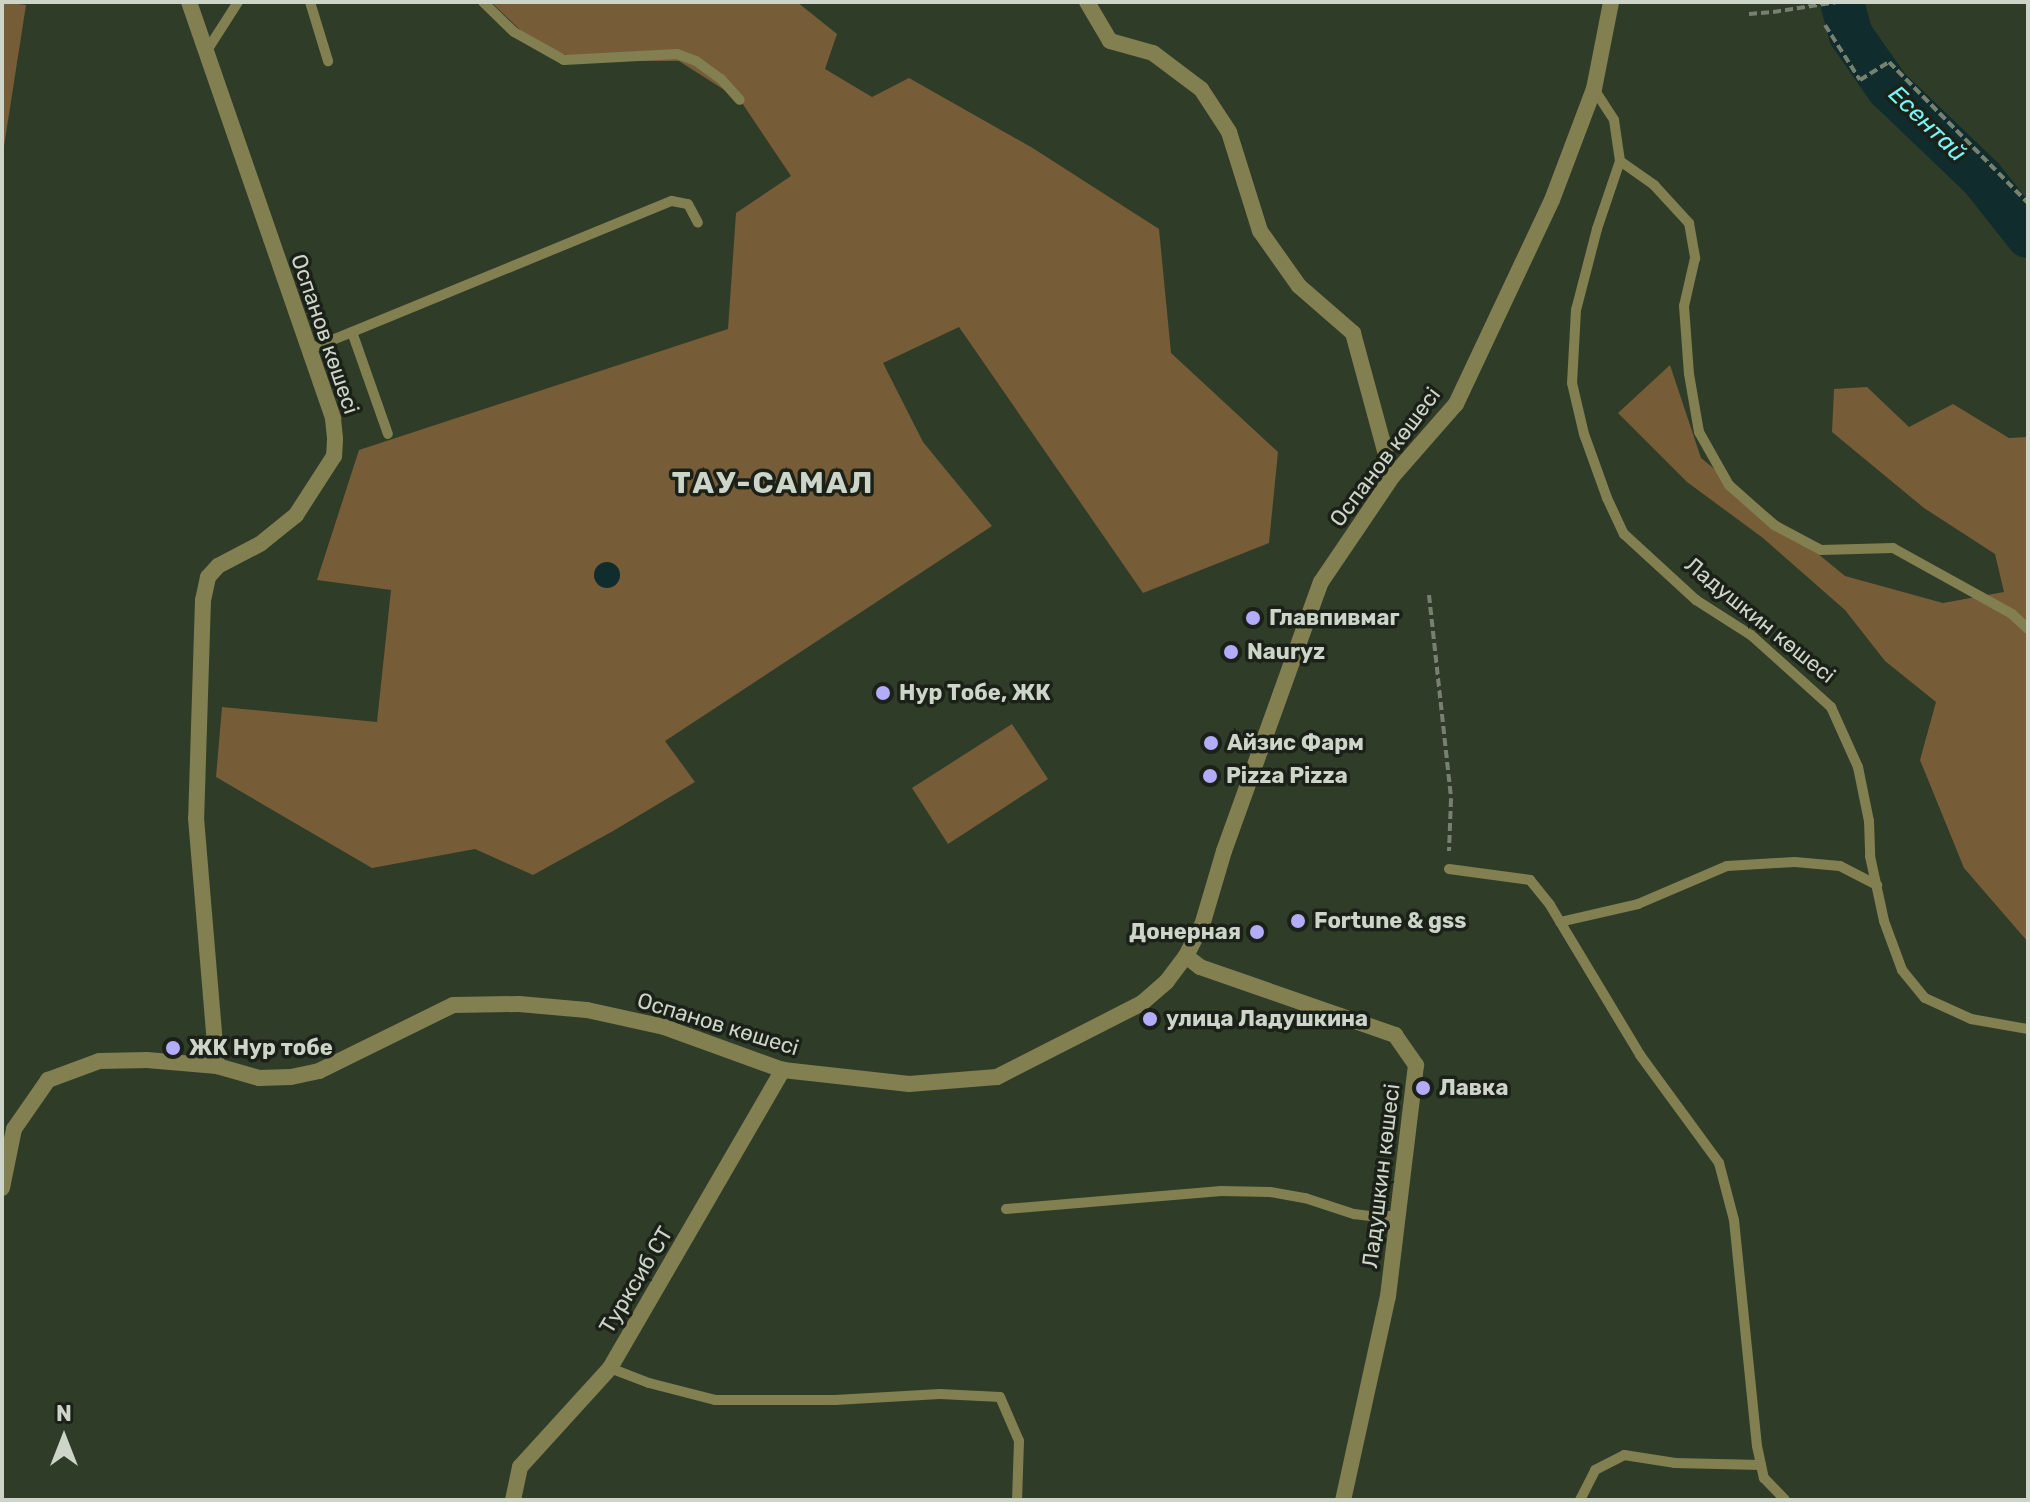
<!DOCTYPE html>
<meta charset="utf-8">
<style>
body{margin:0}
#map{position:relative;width:2030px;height:1502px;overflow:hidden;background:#2f3c28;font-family:Rubik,sans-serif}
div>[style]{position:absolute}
.green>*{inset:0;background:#775c38}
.water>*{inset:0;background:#112c2c}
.round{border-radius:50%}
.river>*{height:44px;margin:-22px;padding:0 22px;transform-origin:22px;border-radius:22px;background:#112c2c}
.path>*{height:4px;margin-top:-2px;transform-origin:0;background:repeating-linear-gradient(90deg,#768170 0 8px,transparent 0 12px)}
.service>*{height:10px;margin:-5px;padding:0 5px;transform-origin:5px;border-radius:5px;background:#827f51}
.minor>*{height:16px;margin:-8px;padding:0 8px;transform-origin:8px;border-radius:8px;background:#827f51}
.tertiary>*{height:16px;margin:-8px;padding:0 8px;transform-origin:8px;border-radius:8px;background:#827f51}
.path-bridge>*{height:4px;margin-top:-2px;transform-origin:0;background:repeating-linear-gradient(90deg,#768170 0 8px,transparent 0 12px)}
.dots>*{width:22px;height:22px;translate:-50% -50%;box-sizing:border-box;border:4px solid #1b2118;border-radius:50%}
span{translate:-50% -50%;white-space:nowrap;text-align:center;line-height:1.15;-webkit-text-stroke:7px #1b2118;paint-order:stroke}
.street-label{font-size:22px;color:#ccd5c8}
.poi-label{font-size:22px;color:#ccd5c8;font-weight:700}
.left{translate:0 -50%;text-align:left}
.right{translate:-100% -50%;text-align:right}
.water-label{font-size:24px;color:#77f5f6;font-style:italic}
.district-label{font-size:30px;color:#ccd5c8;font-weight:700;letter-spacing:2px}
.frame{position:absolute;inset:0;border:4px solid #ccd5c8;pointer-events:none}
.north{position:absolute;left:24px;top:1398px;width:80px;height:80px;-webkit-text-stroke:6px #1b2118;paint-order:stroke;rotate:0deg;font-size:22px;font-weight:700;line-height:32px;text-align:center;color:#ccd5c8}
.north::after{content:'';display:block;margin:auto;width:28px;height:36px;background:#ccd5c8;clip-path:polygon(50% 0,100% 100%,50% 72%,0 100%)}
</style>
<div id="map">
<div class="green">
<div style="clip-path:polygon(2px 2px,26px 5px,2px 159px)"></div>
<div style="clip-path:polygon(491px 2px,797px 2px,837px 34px,825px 69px,872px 97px,909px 78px,1031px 147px,1159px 229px,1171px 353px,1278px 452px,1269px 543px,1143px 593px,959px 327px,883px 363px,923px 442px,992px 526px,665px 741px,695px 782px,613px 831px,533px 875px,475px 849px,372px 868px,216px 777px,222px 707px,377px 722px,391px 590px,317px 580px,359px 450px,728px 329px,736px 213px,791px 176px,740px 100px,679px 61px,591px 61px,539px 48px)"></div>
<div style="clip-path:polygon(1670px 365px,1701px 458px,1845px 576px,1943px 603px,2004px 592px,1995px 554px,1924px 508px,1832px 432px,1834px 389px,1867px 387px,1909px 427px,1953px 404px,2009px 438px,2028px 437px,2028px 942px,1964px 868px,1920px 760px,1936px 702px,1885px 661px,1845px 610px,1763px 538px,1687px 482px,1618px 413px)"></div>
<div style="clip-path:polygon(1012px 724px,1048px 779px,948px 844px,912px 788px)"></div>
</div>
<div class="water">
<div class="round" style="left:594px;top:562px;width:26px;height:26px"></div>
</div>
<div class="river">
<div style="left:1842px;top:2px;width:34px;rotate:75deg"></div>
<div style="left:1851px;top:35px;width:65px;rotate:55.1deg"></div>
<div style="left:1888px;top:88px;width:130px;rotate:43.8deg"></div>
<div style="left:1982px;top:178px;width:74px;rotate:51.6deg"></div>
</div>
<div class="path">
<div style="left:1749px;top:14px;width:24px;rotate:-5deg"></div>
<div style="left:1825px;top:25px;width:65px;rotate:57.5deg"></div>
<div style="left:1860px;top:80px;width:34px;rotate:-32deg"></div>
<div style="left:1889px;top:62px;width:198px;rotate:45.4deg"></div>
<div style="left:1429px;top:595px;width:205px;rotate:83.8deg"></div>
<div style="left:1451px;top:799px;width:52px;rotate:92.2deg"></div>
</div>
<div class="service">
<div style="left:310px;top:2px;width:62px;rotate:73deg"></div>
<div style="left:483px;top:2px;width:43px;rotate:44.1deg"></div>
<div style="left:514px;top:32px;width:57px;rotate:29.2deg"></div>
<div style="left:564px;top:60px;width:113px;rotate:-3deg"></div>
<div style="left:677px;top:54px;width:20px;rotate:20deg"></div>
<div style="left:696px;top:61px;width:31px;rotate:36deg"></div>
<div style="left:721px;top:79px;width:28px;rotate:48deg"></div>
<div style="left:206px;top:52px;width:59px;rotate:-57.4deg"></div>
<div style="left:1594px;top:89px;width:37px;rotate:57deg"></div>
<div style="left:1614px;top:120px;width:41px;rotate:81.7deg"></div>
<div style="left:1620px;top:161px;width:72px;rotate:108.7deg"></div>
<div style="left:1597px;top:229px;width:84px;rotate:104.5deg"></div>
<div style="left:1576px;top:310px;width:73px;rotate:93.1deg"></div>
<div style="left:1572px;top:383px;width:52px;rotate:76.8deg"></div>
<div style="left:1584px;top:434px;width:68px;rotate:70.2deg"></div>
<div style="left:1607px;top:498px;width:40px;rotate:65deg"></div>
<div style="left:1624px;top:534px;width:98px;rotate:42.5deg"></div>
<div style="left:1696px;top:600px;width:65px;rotate:32.5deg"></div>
<div style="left:1751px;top:635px;width:108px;rotate:42deg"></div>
<div style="left:1831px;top:707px;width:66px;rotate:65.8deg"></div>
<div style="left:1858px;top:767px;width:55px;rotate:78.5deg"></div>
<div style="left:1869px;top:821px;width:35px;rotate:88deg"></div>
<div style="left:1870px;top:856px;width:66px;rotate:77.8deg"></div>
<div style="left:1884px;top:921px;width:52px;rotate:69.8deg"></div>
<div style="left:1902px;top:970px;width:36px;rotate:51deg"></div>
<div style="left:1925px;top:998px;width:51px;rotate:24.5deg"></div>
<div style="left:1971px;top:1019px;width:58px;rotate:10deg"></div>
<div style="left:1620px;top:161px;width:42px;rotate:35.2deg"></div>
<div style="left:1654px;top:185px;width:52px;rotate:47.4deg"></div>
<div style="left:1689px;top:223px;width:36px;rotate:80deg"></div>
<div style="left:1695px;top:258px;width:49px;rotate:102.9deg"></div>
<div style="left:1684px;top:306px;width:68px;rotate:85.8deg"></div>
<div style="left:1689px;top:374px;width:59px;rotate:80.2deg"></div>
<div style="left:1699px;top:432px;width:61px;rotate:60.5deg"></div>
<div style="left:1729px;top:485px;width:60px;rotate:41.6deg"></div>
<div style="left:1774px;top:525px;width:53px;rotate:28deg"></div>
<div style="left:1821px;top:550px;width:72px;rotate:-1.6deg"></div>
<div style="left:1893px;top:548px;width:136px;rotate:29deg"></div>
<div style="left:2012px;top:614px;width:22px;rotate:43deg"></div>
<div style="left:352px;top:332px;width:108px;rotate:70.6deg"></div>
<div style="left:308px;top:350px;width:393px;rotate:-22.3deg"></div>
<div style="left:672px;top:201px;width:16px;rotate:11deg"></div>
<div style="left:688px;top:204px;width:21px;rotate:62deg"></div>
<div style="left:1449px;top:869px;width:82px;rotate:7.7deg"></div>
<div style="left:1530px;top:880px;width:32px;rotate:51deg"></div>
<div style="left:1550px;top:905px;width:175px;rotate:59deg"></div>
<div style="left:1640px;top:1055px;width:134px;rotate:53.8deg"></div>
<div style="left:1719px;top:1163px;width:59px;rotate:75.3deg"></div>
<div style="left:1734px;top:1220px;width:227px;rotate:84.2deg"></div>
<div style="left:1757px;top:1446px;width:33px;rotate:78deg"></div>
<div style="left:1764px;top:1478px;width:30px;rotate:46deg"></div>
<div style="left:1560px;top:922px;width:80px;rotate:-13deg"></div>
<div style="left:1638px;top:904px;width:97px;rotate:-23.1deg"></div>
<div style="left:1727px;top:866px;width:68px;rotate:-3.4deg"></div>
<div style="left:1795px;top:862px;width:45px;rotate:5.1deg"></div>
<div style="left:1840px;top:866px;width:42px;rotate:27.2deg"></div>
<div style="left:1006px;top:1209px;width:216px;rotate:-4.8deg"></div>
<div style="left:1221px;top:1191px;width:49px;rotate:1.2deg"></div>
<div style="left:1270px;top:1192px;width:36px;rotate:10deg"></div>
<div style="left:1305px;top:1198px;width:52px;rotate:18.1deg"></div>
<div style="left:1354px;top:1214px;width:24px;rotate:7deg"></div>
<div style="left:1378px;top:1217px;width:21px;rotate:-5deg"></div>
<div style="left:610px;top:1368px;width:42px;rotate:21deg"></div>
<div style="left:649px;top:1383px;width:68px;rotate:14.4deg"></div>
<div style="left:715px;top:1400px;width:120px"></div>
<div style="left:835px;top:1400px;width:105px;rotate:-3.3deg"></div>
<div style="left:940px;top:1394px;width:60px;rotate:2.9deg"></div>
<div style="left:1000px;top:1397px;width:48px;rotate:66.6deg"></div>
<div style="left:1019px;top:1441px;width:59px;rotate:91.9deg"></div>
<div style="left:1580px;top:1500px;width:34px;rotate:-63deg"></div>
<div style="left:1595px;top:1470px;width:33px;rotate:-27deg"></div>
<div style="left:1624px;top:1455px;width:52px;rotate:8.9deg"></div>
<div style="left:1675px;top:1463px;width:86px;rotate:1.3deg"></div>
</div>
<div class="minor">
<div style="left:1087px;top:2px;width:45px;rotate:59.5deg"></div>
<div style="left:1110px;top:41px;width:45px;rotate:15.6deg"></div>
<div style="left:1153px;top:53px;width:60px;rotate:36.9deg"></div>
<div style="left:1201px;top:89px;width:51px;rotate:56.9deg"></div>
<div style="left:1229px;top:132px;width:104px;rotate:72.6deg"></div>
<div style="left:1260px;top:231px;width:67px;rotate:54.7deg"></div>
<div style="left:1299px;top:286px;width:72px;rotate:41deg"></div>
<div style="left:1353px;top:333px;width:149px;rotate:74.8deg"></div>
<div style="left:1186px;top:956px;width:18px;rotate:38deg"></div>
<div style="left:1200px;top:967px;width:207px;rotate:19.2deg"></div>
<div style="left:1395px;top:1035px;width:37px;rotate:55deg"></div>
<div style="left:1416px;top:1065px;width:233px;rotate:96.9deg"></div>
<div style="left:1388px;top:1296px;width:209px;rotate:102.4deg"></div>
<div style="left:513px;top:1500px;width:34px;rotate:-78deg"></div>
<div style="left:520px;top:1467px;width:134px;rotate:-47.7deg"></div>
<div style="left:610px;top:1368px;width:345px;rotate:-59.9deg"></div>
</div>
<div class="tertiary">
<div style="left:189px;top:2px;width:441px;rotate:70.9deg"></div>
<div style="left:333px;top:419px;width:20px;rotate:84deg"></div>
<div style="left:335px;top:439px;width:17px;rotate:93deg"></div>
<div style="left:334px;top:456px;width:70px;rotate:122.8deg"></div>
<div style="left:296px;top:515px;width:46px;rotate:141.1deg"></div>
<div style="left:260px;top:544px;width:47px;rotate:152.4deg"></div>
<div style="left:218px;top:566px;width:15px;rotate:132deg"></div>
<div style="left:208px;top:577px;width:24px;rotate:102deg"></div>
<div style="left:203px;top:600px;width:218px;rotate:91.8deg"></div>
<div style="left:196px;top:818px;width:249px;rotate:85.2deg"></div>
<div style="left:2px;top:1188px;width:60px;rotate:-78.5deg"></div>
<div style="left:14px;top:1129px;width:60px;rotate:-55.2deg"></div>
<div style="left:48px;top:1080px;width:54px;rotate:-20.4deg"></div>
<div style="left:99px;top:1061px;width:48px;rotate:-1.2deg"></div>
<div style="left:147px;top:1060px;width:70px;rotate:4.9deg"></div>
<div style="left:217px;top:1066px;width:44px;rotate:15.9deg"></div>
<div style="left:259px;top:1078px;width:32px;rotate:-2deg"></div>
<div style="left:291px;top:1077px;width:29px;rotate:-12deg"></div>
<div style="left:319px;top:1071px;width:149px;rotate:-26.2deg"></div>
<div style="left:453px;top:1005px;width:66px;rotate:-0.9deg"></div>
<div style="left:519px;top:1004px;width:68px;rotate:5deg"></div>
<div style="left:587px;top:1010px;width:79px;rotate:12.4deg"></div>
<div style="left:664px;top:1027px;width:127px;rotate:19.9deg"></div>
<div style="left:783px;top:1070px;width:127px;rotate:6.3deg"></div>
<div style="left:909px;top:1084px;width:88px;rotate:-4.5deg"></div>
<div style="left:997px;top:1077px;width:163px;rotate:-27deg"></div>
<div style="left:1142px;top:1003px;width:33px;rotate:-41deg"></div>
<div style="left:1167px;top:981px;width:31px;rotate:-53deg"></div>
<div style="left:1186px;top:956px;width:38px;rotate:-63deg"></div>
<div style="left:1203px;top:922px;width:74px;rotate:-73.5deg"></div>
<div style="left:1224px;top:851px;width:286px;rotate:-70.2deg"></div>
<div style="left:1321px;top:582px;width:127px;rotate:-55.9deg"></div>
<div style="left:1392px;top:477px;width:97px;rotate:-48.8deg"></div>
<div style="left:1456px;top:404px;width:225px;rotate:-64.8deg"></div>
<div style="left:1552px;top:200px;width:119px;rotate:-69.3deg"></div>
<div style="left:1594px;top:89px;width:89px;rotate:-78.9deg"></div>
</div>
<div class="path-bridge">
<div style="left:1773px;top:12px;width:65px;rotate:-8.9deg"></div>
</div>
<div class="dots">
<div style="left:1253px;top:618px;background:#b3adf9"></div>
<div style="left:1231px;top:652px;background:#b3adf9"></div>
<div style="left:883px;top:693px;background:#b3adf9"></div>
<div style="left:1211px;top:743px;background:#b3adf9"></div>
<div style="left:1210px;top:776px;background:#b3adf9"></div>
<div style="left:1298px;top:921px;background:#b3adf9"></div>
<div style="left:1257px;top:932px;background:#b3adf9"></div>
<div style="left:1150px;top:1019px;background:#b3adf9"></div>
<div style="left:173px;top:1048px;background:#b3adf9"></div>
<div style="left:1423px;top:1088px;background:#b3adf9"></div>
</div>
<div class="street-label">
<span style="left:325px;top:334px;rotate:71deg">Оспанов көшесі</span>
<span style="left:1385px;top:457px;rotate:-53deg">Оспанов көшесі</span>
<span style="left:1760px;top:620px;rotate:39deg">Ладушкин көшесі</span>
<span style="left:718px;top:1024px;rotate:17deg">Оспанов көшесі</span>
<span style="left:1381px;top:1176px;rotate:-83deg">Ладушкин көшесі</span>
<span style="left:636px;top:1280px;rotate:-59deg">Турксиб СТ</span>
</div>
<div class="poi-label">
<span class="left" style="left:1269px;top:618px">Главпивмаг</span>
<span class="left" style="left:1247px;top:652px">Nauryz</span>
<span class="left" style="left:899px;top:693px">Нур Тобе, ЖК</span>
<span class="left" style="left:1227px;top:743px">Айзис Фарм</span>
<span class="left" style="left:1226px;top:776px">Pizza Pizza</span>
<span class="left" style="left:1314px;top:921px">Fortune &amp; gss</span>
<span class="right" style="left:1241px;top:932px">Донерная</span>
<span class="left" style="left:1166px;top:1019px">улица Ладушкина</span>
<span class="left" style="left:189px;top:1048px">ЖК Нур тобе</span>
<span class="left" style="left:1439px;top:1088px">Лавка</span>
</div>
<div class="water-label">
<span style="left:1927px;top:124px;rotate:44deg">Есентай</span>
</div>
<div class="district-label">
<span style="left:773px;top:483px">ТАУ-САМАЛ</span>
</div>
<div class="frame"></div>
<div class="north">N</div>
</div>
